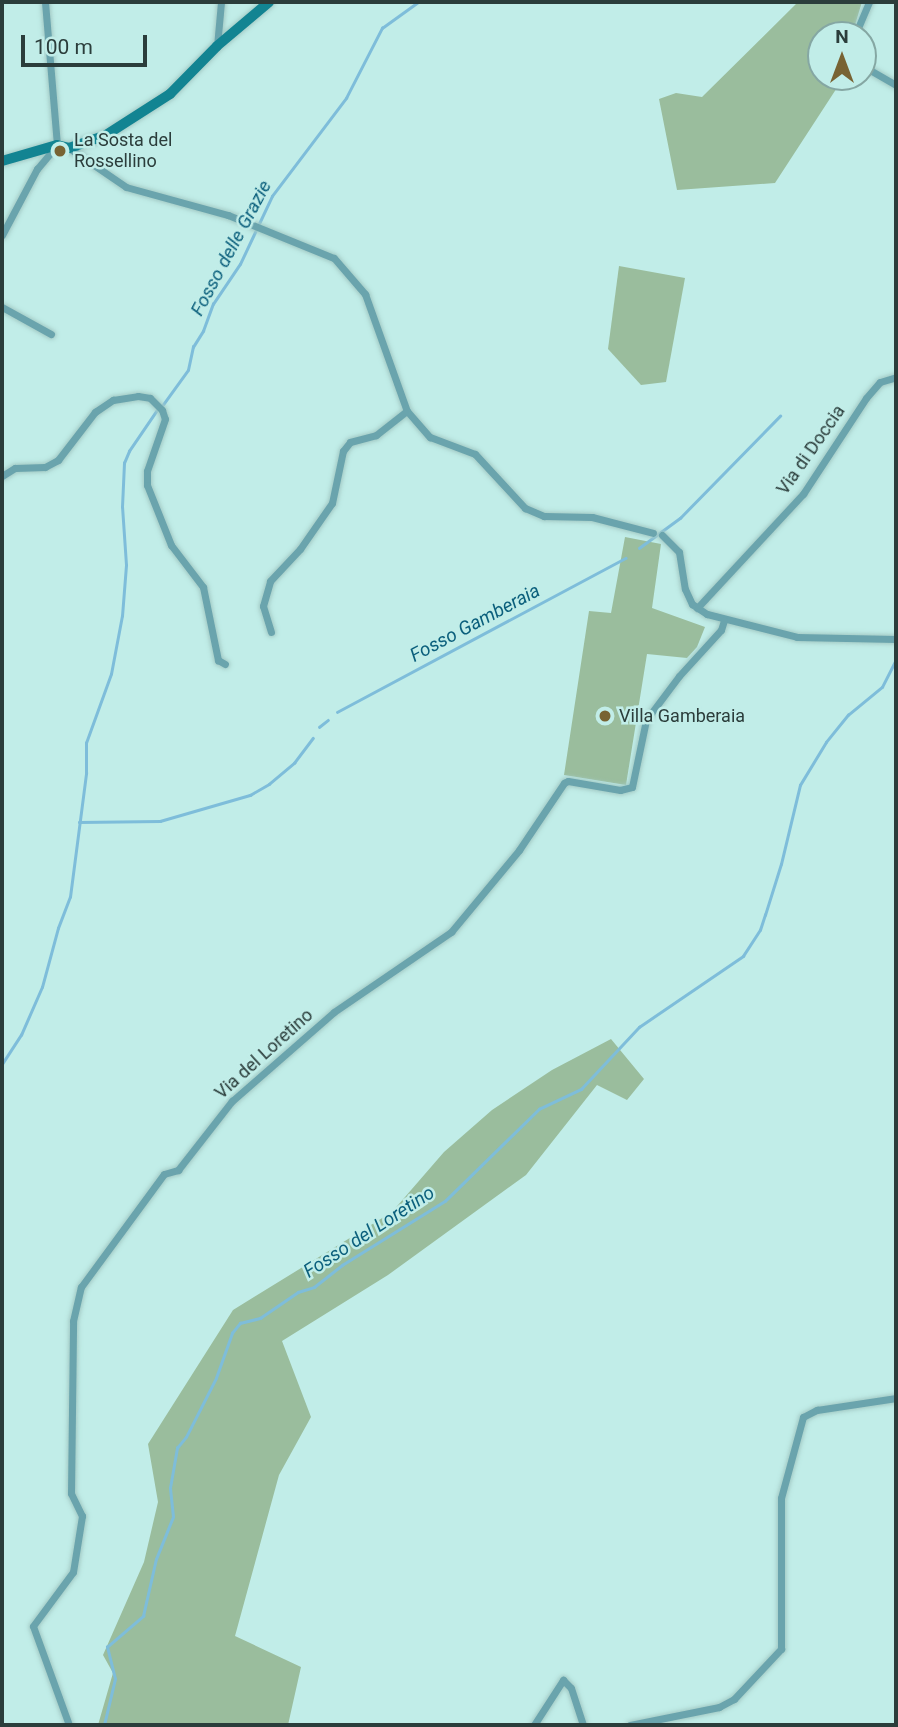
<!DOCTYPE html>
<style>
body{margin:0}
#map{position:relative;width:898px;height:1727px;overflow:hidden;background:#c1ede8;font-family:Roboto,sans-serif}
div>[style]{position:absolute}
.green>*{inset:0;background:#9abd9d}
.stream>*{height:2.5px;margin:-1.25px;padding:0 1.25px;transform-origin:1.25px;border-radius:1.25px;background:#7ebdda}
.roads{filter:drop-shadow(0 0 2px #a3cac5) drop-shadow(0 0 2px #a3cac5)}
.street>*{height:7px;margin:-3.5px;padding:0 3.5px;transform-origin:3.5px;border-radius:3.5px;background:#6aa4ad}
.secondary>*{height:10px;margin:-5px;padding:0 5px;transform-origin:5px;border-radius:5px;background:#128492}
.dots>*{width:19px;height:19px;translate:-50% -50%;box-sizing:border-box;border:4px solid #c1ede8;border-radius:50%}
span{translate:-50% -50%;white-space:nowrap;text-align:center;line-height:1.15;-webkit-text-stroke:5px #c1ede8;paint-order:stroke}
.poi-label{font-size:18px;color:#2b3d3b}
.left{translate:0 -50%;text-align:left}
.street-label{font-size:18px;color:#2b3d3b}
.water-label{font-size:19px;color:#0b5f7c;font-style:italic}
.frame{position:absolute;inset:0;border:4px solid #2b3d3b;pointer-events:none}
.north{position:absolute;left:807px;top:21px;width:70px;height:70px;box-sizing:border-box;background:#c1ede8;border:2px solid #85a7a3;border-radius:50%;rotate:0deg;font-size:19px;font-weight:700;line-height:28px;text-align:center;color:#2b3d3b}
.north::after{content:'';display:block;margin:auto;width:24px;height:32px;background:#786333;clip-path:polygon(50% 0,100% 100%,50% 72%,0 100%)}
.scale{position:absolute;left:21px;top:35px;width:126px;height:32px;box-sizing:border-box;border:4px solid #2b3d3b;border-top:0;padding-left:9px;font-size:21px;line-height:24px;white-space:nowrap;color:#2b3d3b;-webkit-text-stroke:5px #c1ede8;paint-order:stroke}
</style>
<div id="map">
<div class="green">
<div style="clip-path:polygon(798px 2px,862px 2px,852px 35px,821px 35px,821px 77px,844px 77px,775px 183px,677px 190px,659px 99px,676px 93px,702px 97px)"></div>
<div style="clip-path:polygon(619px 266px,685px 278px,666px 382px,641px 385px,608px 349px)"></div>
<div style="clip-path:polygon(625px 537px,661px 544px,652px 608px,705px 627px,697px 647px,687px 658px,647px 654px,626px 785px,564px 775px,589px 611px,611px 613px)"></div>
<div style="clip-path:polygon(611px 1039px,644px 1079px,627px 1100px,597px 1085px,526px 1175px,388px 1275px,282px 1341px,311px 1417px,279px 1475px,235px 1636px,301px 1667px,288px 1725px,98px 1725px,113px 1673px,103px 1655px,144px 1562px,158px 1502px,148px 1444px,233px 1310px,392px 1212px,444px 1152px,492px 1110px,552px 1070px)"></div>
</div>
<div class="stream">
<div style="left:162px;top:406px;width:44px;rotate:-54.2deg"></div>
<div style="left:188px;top:370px;width:24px;rotate:-78deg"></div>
<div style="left:193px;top:347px;width:19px;rotate:-58deg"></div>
<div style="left:203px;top:331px;width:29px;rotate:-70deg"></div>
<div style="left:213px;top:304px;width:48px;rotate:-56deg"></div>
<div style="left:240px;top:264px;width:75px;rotate:-64.8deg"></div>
<div style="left:272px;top:196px;width:123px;rotate:-52.9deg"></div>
<div style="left:346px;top:98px;width:79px;rotate:-62.8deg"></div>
<div style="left:382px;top:28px;width:44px;rotate:-35.8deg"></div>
<div style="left:639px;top:548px;width:51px;rotate:-36.2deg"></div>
<div style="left:680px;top:518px;width:143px;rotate:-45.6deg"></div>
<div style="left:337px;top:712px;width:327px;rotate:-28.1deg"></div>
<div style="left:319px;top:727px;width:11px;rotate:-38deg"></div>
<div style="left:79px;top:822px;width:81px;rotate:-0.7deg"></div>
<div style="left:160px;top:821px;width:94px;rotate:-16.1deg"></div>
<div style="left:250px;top:795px;width:22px;rotate:-30deg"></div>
<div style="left:269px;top:784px;width:33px;rotate:-40deg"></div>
<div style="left:294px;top:763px;width:31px;rotate:-53deg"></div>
<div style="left:2px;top:1064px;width:35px;rotate:-57deg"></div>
<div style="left:21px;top:1035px;width:52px;rotate:-66.4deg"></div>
<div style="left:42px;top:987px;width:61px;rotate:-74.8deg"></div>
<div style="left:58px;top:928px;width:33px;rotate:-69deg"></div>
<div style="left:70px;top:897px;width:125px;rotate:-82.6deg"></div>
<div style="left:86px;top:773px;width:30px;rotate:-90deg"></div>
<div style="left:86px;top:743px;width:73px;rotate:-70.1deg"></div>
<div style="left:111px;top:674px;width:59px;rotate:-79.3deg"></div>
<div style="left:122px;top:616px;width:51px;rotate:-85.5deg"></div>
<div style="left:126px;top:565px;width:58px;rotate:-93.9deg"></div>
<div style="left:122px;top:507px;width:44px;rotate:-87.4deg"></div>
<div style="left:124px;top:463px;width:13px;rotate:-67deg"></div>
<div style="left:129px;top:451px;width:50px;rotate:-55.7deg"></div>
<div style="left:104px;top:1725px;width:47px;rotate:-76.6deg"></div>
<div style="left:115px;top:1679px;width:33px;rotate:-104deg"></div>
<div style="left:107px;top:1647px;width:48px;rotate:-40.7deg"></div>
<div style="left:143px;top:1616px;width:58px;rotate:-77.2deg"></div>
<div style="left:156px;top:1559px;width:45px;rotate:-68deg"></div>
<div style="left:173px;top:1517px;width:29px;rotate:-96deg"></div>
<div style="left:170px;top:1488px;width:41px;rotate:-80.1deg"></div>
<div style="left:177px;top:1448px;width:14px;rotate:-51deg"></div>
<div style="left:186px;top:1437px;width:66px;rotate:-63deg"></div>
<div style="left:216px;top:1378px;width:48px;rotate:-70.4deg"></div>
<div style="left:232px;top:1333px;width:13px;rotate:-51deg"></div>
<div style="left:240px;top:1323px;width:21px;rotate:-14deg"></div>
<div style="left:260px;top:1318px;width:46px;rotate:-34.4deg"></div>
<div style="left:298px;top:1292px;width:17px;rotate:-17deg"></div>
<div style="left:314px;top:1287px;width:36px;rotate:-38deg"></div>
<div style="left:342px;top:1265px;width:121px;rotate:-31.9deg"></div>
<div style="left:445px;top:1201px;width:132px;rotate:-44.4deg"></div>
<div style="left:539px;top:1109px;width:47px;rotate:-25.5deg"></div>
<div style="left:581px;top:1089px;width:85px;rotate:-46.9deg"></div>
<div style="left:639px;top:1027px;width:126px;rotate:-34.3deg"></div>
<div style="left:743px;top:956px;width:31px;rotate:-57deg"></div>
<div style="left:760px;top:930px;width:16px;rotate:-72deg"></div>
<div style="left:765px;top:915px;width:53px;rotate:-72.6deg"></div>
<div style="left:781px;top:864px;width:81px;rotate:-76.5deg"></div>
<div style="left:800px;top:785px;width:50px;rotate:-58.8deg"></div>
<div style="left:826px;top:742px;width:35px;rotate:-51deg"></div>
<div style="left:848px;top:715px;width:44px;rotate:-39.5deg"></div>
<div style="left:882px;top:687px;width:31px;rotate:-63deg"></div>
</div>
<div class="roads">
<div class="street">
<div style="left:855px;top:35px;width:36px;rotate:-67deg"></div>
<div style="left:217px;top:46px;width:44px;rotate:-84.8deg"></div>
<div style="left:863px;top:66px;width:38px;rotate:30deg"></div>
<div style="left:69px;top:148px;width:69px;rotate:34.4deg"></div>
<div style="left:126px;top:187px;width:106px;rotate:15.4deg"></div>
<div style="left:228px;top:215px;width:114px;rotate:22.1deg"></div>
<div style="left:334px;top:258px;width:48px;rotate:49.3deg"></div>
<div style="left:365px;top:294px;width:124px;rotate:70.3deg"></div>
<div style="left:407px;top:411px;width:35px;rotate:49deg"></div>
<div style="left:430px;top:437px;width:48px;rotate:20.7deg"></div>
<div style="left:475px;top:454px;width:74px;rotate:47.2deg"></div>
<div style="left:525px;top:508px;width:21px;rotate:23deg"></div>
<div style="left:544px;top:516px;width:48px;rotate:1.2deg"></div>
<div style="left:592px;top:517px;width:63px;rotate:14.7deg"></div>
<div style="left:2px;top:235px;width:75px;rotate:-62.1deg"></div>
<div style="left:37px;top:169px;width:31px;rotate:-50deg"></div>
<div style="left:57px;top:145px;width:144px;rotate:-94.8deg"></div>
<div style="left:2px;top:307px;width:56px;rotate:28.9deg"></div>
<div style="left:2px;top:476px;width:15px;rotate:-32deg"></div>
<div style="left:15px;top:468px;width:30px;rotate:-2deg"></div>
<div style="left:45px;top:467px;width:15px;rotate:-28deg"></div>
<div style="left:58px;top:460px;width:61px;rotate:-52.4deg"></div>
<div style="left:95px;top:412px;width:22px;rotate:-34deg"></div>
<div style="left:113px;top:400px;width:25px;rotate:-9deg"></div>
<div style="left:138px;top:396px;width:12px;rotate:9deg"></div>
<div style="left:150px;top:398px;width:17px;rotate:45deg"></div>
<div style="left:162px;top:410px;width:9px;rotate:72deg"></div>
<div style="left:165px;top:419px;width:55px;rotate:109.1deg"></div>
<div style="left:147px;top:471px;width:14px;rotate:90deg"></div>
<div style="left:147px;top:485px;width:65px;rotate:68.2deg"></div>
<div style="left:171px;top:545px;width:53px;rotate:52.7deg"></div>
<div style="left:203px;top:587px;width:75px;rotate:78.4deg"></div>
<div style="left:218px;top:660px;width:8px;rotate:30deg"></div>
<div style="left:662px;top:535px;width:24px;rotate:45deg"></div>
<div style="left:679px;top:552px;width:37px;rotate:81deg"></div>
<div style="left:685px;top:589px;width:17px;rotate:65deg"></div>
<div style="left:692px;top:604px;width:18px;rotate:34deg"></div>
<div style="left:707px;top:614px;width:93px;rotate:14.3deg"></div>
<div style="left:797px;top:637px;width:99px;rotate:1.2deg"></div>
<div style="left:697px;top:608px;width:156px;rotate:-47.1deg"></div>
<div style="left:803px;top:494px;width:115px;rotate:-56.7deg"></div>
<div style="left:866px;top:398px;width:21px;rotate:-49deg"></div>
<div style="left:880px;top:382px;width:17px;rotate:-17deg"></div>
<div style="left:271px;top:632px;width:27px;rotate:-107deg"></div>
<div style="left:263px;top:606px;width:26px;rotate:-74deg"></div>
<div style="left:270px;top:581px;width:44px;rotate:-46.8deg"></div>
<div style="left:300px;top:549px;width:56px;rotate:-55.2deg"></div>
<div style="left:332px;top:503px;width:53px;rotate:-78.1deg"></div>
<div style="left:343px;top:451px;width:11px;rotate:-52deg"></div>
<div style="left:350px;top:442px;width:27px;rotate:-15deg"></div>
<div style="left:376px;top:435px;width:39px;rotate:-38deg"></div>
<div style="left:69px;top:1725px;width:105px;rotate:-110deg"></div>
<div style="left:33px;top:1626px;width:67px;rotate:-53.5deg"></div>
<div style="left:73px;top:1572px;width:57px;rotate:-80.9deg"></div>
<div style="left:82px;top:1516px;width:25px;rotate:-116deg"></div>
<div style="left:71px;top:1493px;width:172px;rotate:-89.3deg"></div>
<div style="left:73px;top:1321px;width:35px;rotate:-77deg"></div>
<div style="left:81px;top:1287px;width:140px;rotate:-53.7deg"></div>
<div style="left:164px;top:1174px;width:15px;rotate:-16deg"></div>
<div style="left:178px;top:1170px;width:88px;rotate:-52deg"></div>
<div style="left:232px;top:1101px;width:135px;rotate:-41.1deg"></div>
<div style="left:334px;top:1012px;width:142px;rotate:-34.4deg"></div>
<div style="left:451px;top:932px;width:107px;rotate:-50.3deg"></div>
<div style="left:519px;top:850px;width:81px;rotate:-56.1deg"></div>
<div style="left:564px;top:783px;width:4px;rotate:-27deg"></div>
<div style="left:568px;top:781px;width:53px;rotate:9.8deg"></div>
<div style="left:620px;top:790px;width:12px;rotate:-14deg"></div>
<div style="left:632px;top:787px;width:68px;rotate:-78.2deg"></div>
<div style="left:646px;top:720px;width:55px;rotate:-53.1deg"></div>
<div style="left:679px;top:676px;width:62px;rotate:-47.6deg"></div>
<div style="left:721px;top:630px;width:10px;rotate:-73deg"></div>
<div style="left:534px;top:1725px;width:54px;rotate:-57.2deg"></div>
<div style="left:563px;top:1680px;width:11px;rotate:45deg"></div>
<div style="left:571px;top:1688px;width:39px;rotate:72deg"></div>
<div style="left:630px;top:1725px;width:91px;rotate:-11.4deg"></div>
<div style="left:719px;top:1707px;width:17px;rotate:-28deg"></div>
<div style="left:734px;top:1699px;width:69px;rotate:-46.8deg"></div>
<div style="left:781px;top:1649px;width:151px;rotate:-90deg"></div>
<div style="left:781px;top:1498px;width:84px;rotate:-74.8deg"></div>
<div style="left:803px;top:1417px;width:16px;rotate:-27deg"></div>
<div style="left:817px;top:1410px;width:80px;rotate:-8.6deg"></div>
</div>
<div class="secondary">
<div style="left:2px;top:161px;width:57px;rotate:-16.2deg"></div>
<div style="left:57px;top:145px;width:12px;rotate:14deg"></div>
<div style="left:69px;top:148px;width:39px;rotate:-19deg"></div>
<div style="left:106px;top:135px;width:76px;rotate:-32.6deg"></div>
<div style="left:170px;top:94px;width:67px;rotate:-45.6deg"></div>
<div style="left:217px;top:46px;width:68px;rotate:-40.2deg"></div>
</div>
</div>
<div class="dots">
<div style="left:60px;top:151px;background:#786333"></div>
<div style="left:605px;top:716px;background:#786333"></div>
</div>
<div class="poi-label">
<span class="left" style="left:74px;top:151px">La Sosta del<br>Rossellino</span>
<span class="left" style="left:619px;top:716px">Villa Gamberaia</span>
</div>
<div class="street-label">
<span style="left:811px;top:450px;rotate:-55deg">Via di Doccia</span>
<span style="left:264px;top:1054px;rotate:-42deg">Via del Loretino</span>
</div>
<div class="water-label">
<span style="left:231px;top:248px;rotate:-62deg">Fosso delle Grazie</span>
<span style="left:475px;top:623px;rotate:-28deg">Fosso Gamberaia</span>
<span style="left:369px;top:1232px;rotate:-33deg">Fosso del Loretino</span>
</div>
<div class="frame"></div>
<div class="north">N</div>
<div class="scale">100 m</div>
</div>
